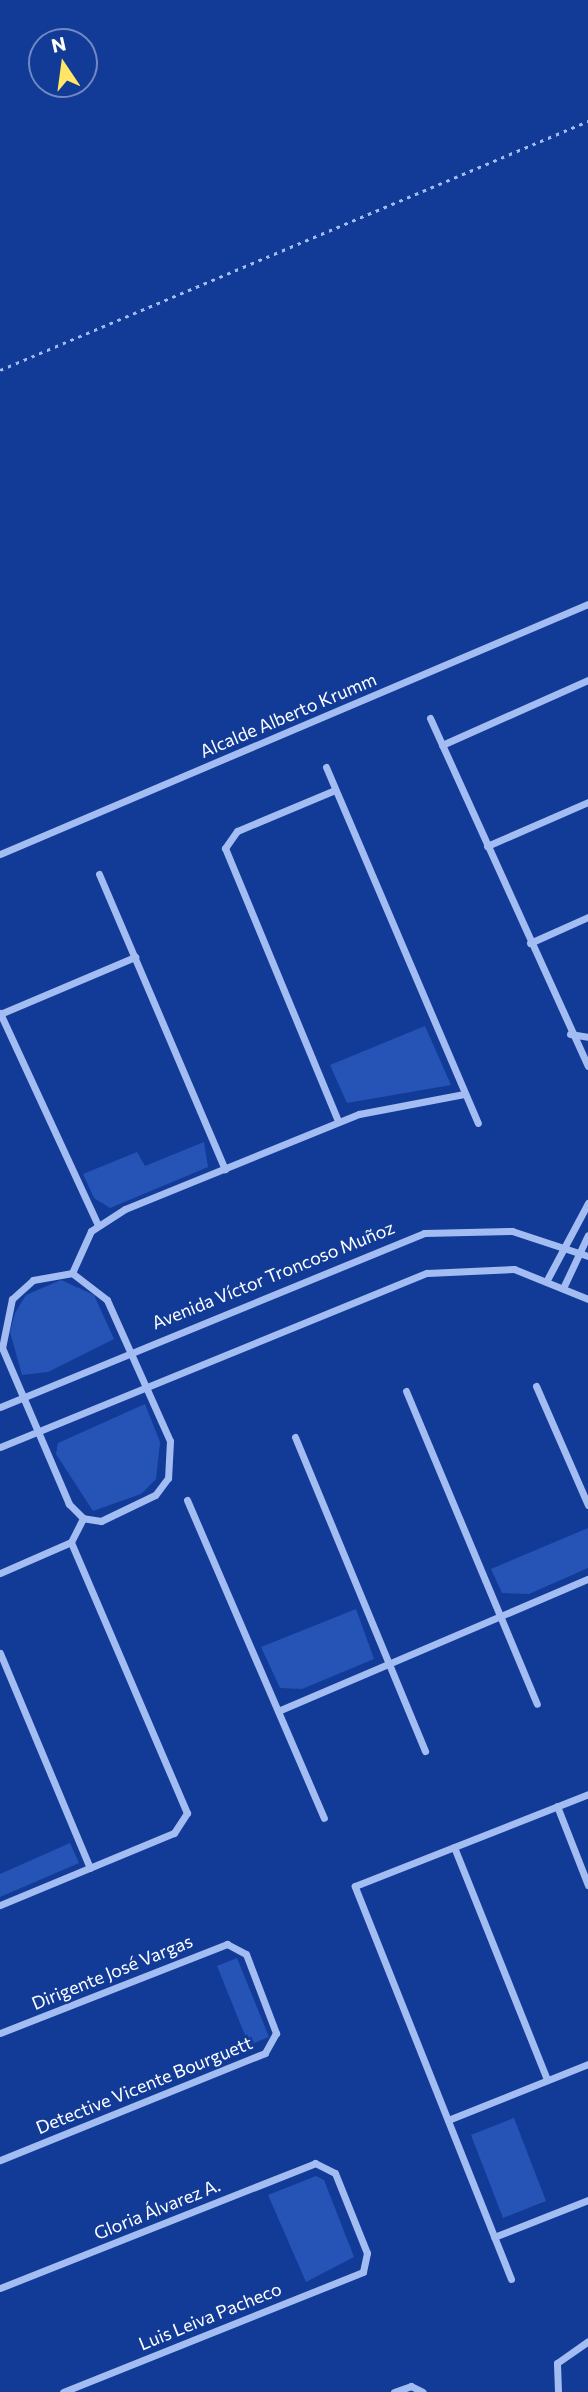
<!DOCTYPE html>
<meta charset="utf-8">
<style>
body{margin:0}
#map{position:relative;width:588px;height:2392px;overflow:hidden;background:#123b98;font-family:Commissioner,sans-serif}
div>[style]{position:absolute}
.green>*{inset:0;background:#2554b6}
.path>*{height:2.5px;margin-top:-1.25px;transform-origin:0;background:repeating-linear-gradient(90deg,#a3bdf3 0 3.5px,transparent 0 8.5px)}
.street>*{height:7px;margin:-3.5px;padding:0 3.5px;transform-origin:3.5px;border-radius:3.5px;background:#a3bdf3}
span{translate:-50% -50%;white-space:nowrap;text-align:center;line-height:1.15;-webkit-text-stroke:5px #123b98;paint-order:stroke}
.street-label{font-size:18px;color:#fff}
.north{position:absolute;left:28px;top:28px;width:70px;height:70px;box-sizing:border-box;background:#123b98;border:2px solid #7189c1;border-radius:50%;rotate:347deg;font-size:19px;font-weight:700;line-height:28px;text-align:center;color:#fff}
.north::after{content:'';display:block;margin:auto;width:24px;height:32px;background:#ffe666;clip-path:polygon(50% 0,100% 100%,50% 72%,0 100%)}
</style>
<div id="map">
<div class="green">
<div style="clip-path:polygon(425px 1026px,451px 1085px,347px 1103px,330px 1065px)"></div>
<div style="clip-path:polygon(204px 1142px,208px 1167px,110px 1208px,94px 1198px,83px 1174px,137px 1152px,145px 1166px)"></div>
<div style="clip-path:polygon(61px 1280px,94px 1295px,114px 1339px,48px 1372px,22px 1375px,10px 1332px,15px 1313px,26px 1295px)"></div>
<div style="clip-path:polygon(145px 1404px,160px 1442px,156px 1479px,141px 1494px,93px 1511px,56px 1454px,58px 1443px)"></div>
<div style="clip-path:polygon(588px 1528px,588px 1568px,529px 1594px,502px 1593px,491px 1569px)"></div>
<div style="clip-path:polygon(356px 1609px,374px 1659px,302px 1689px,280px 1688px,261px 1647px)"></div>
<div style="clip-path:polygon(70px 1843px,79px 1863px,0 1897px,0 1874px)"></div>
<div style="clip-path:polygon(237px 1958px,269px 2037px,249px 2045px,217px 1966px)"></div>
<div style="clip-path:polygon(514px 2118px,546px 2201px,503px 2218px,471px 2135px)"></div>
<div style="clip-path:polygon(316px 2176px,324px 2180px,354px 2257px,306px 2282px,268px 2195px)"></div>
</div>
<div class="path">
<div style="left:0;top:370px;width:639px;rotate:-22.95deg"></div>
</div>
<div class="street">
<div style="left:430px;top:718px;width:382px;rotate:65.6deg"></div>
<div style="left:442px;top:745px;width:160px;rotate:-24deg"></div>
<div style="left:326px;top:767px;width:387px;rotate:66.9deg"></div>
<div style="left:335px;top:790px;width:106px;rotate:157.3deg"></div>
<div style="left:237px;top:831px;width:21px;rotate:125deg"></div>
<div style="left:225px;top:848px;width:295px;rotate:67.5deg"></div>
<div style="left:487px;top:846px;width:110px;rotate:-23.5deg"></div>
<div style="left:0;top:854px;width:639px;rotate:-23.03deg"></div>
<div style="left:99px;top:874px;width:321px;rotate:66.9deg"></div>
<div style="left:530px;top:943px;width:64px;rotate:-24.1deg"></div>
<div style="left:0;top:1013px;width:234px;rotate:65.2deg"></div>
<div style="left:0;top:1014px;width:147px;rotate:-22.9deg"></div>
<div style="left:570px;top:1034px;width:18px;rotate:9deg"></div>
<div style="left:72px;top:1273px;width:44px;rotate:37.6deg"></div>
<div style="left:107px;top:1300px;width:154px;rotate:65.9deg"></div>
<div style="left:170px;top:1441px;width:37px;rotate:93deg"></div>
<div style="left:168px;top:1478px;width:21px;rotate:127deg"></div>
<div style="left:155px;top:1495px;width:60px;rotate:154.3deg"></div>
<div style="left:101px;top:1521px;width:18px;rotate:-171deg"></div>
<div style="left:83px;top:1518px;width:20px;rotate:-135deg"></div>
<div style="left:69px;top:1504px;width:170px;rotate:-113.2deg"></div>
<div style="left:2px;top:1348px;width:50px;rotate:-78.5deg"></div>
<div style="left:12px;top:1299px;width:28px;rotate:-42deg"></div>
<div style="left:33px;top:1280px;width:40px;rotate:-10deg"></div>
<div style="left:72px;top:1273px;width:46px;rotate:-65.7deg"></div>
<div style="left:91px;top:1231px;width:40px;rotate:-32.9deg"></div>
<div style="left:125px;top:1209px;width:253px;rotate:-22.1deg"></div>
<div style="left:359px;top:1114px;width:107px;rotate:-10.8deg"></div>
<div style="left:548px;top:1278px;width:85px;rotate:-61.9deg"></div>
<div style="left:564px;top:1286px;width:56px;rotate:-64.8deg"></div>
<div style="left:536px;top:1386px;width:130px;rotate:66.4deg"></div>
<div style="left:406px;top:1391px;width:339px;rotate:67.3deg"></div>
<div style="left:0;top:1407px;width:458px;rotate:-22.3deg"></div>
<div style="left:424px;top:1233px;width:88px;rotate:-1.3deg"></div>
<div style="left:512px;top:1231px;width:80px;rotate:18.2deg"></div>
<div style="left:295px;top:1437px;width:340px;rotate:67.5deg"></div>
<div style="left:0;top:1447px;width:461px;rotate:-22.2deg"></div>
<div style="left:427px;top:1273px;width:87px;rotate:-2.6deg"></div>
<div style="left:514px;top:1269px;width:80px;rotate:22.1deg"></div>
<div style="left:187px;top:1500px;width:346px;rotate:66.7deg"></div>
<div style="left:0;top:1573px;width:77px;rotate:-23.6deg"></div>
<div style="left:71px;top:1542px;width:27px;rotate:-63deg"></div>
<div style="left:0;top:1653px;width:233px;rotate:67.3deg"></div>
<div style="left:278px;top:1711px;width:337px;rotate:-23.1deg"></div>
<div style="left:557px;top:1806px;width:85px;rotate:68.6deg"></div>
<div style="left:454px;top:1847px;width:251px;rotate:68.2deg"></div>
<div style="left:0;top:1905px;width:188px;rotate:-22.5deg"></div>
<div style="left:174px;top:1833px;width:24px;rotate:-57deg"></div>
<div style="left:187px;top:1813px;width:295px;rotate:-113.2deg"></div>
<div style="left:0;top:2033px;width:244px;rotate:-21.4deg"></div>
<div style="left:227px;top:1944px;width:21px;rotate:28deg"></div>
<div style="left:246px;top:1954px;width:85px;rotate:69.2deg"></div>
<div style="left:276px;top:2033px;width:23px;rotate:119deg"></div>
<div style="left:265px;top:2053px;width:286px;rotate:158deg"></div>
<div style="left:448px;top:2120px;width:151px;rotate:-21.8deg"></div>
<div style="left:494px;top:2237px;width:101px;rotate:-21.5deg"></div>
<div style="left:511px;top:2279px;width:423px;rotate:-111.7deg"></div>
<div style="left:355px;top:1886px;width:251px;rotate:-21.5deg"></div>
<div style="left:0;top:2288px;width:339px;rotate:-21.6deg"></div>
<div style="left:315px;top:2163px;width:22px;rotate:27deg"></div>
<div style="left:335px;top:2173px;width:86px;rotate:68.2deg"></div>
<div style="left:367px;top:2253px;width:19px;rotate:102deg"></div>
<div style="left:363px;top:2272px;width:323px;rotate:158.2deg"></div>
<div style="left:394px;top:2392px;width:18px;rotate:-19deg"></div>
<div style="left:411px;top:2386px;width:13px;rotate:27deg"></div>
<div style="left:558px;top:2392px;width:29px;rotate:-92deg"></div>
<div style="left:557px;top:2363px;width:38px;rotate:-35deg"></div>
</div>
<div class="street-label">
<span style="left:288px;top:715px;rotate:-23deg">Alcalde Alberto Krumm</span>
<span style="left:273px;top:1275px;rotate:-22deg">Avenida Víctor Troncoso Muñoz</span>
<span style="left:112px;top:1972px;rotate:-22deg">Dirigente José Vargas</span>
<span style="left:144px;top:2085px;rotate:-22deg">Detective Vicente Bourguett</span>
<span style="left:157px;top:2209px;rotate:-22deg">Gloria Álvarez A.</span>
<span style="left:210px;top:2316px;rotate:-22deg">Luis Leiva Pacheco</span>
</div>
<div class="north">N</div>
</div>
